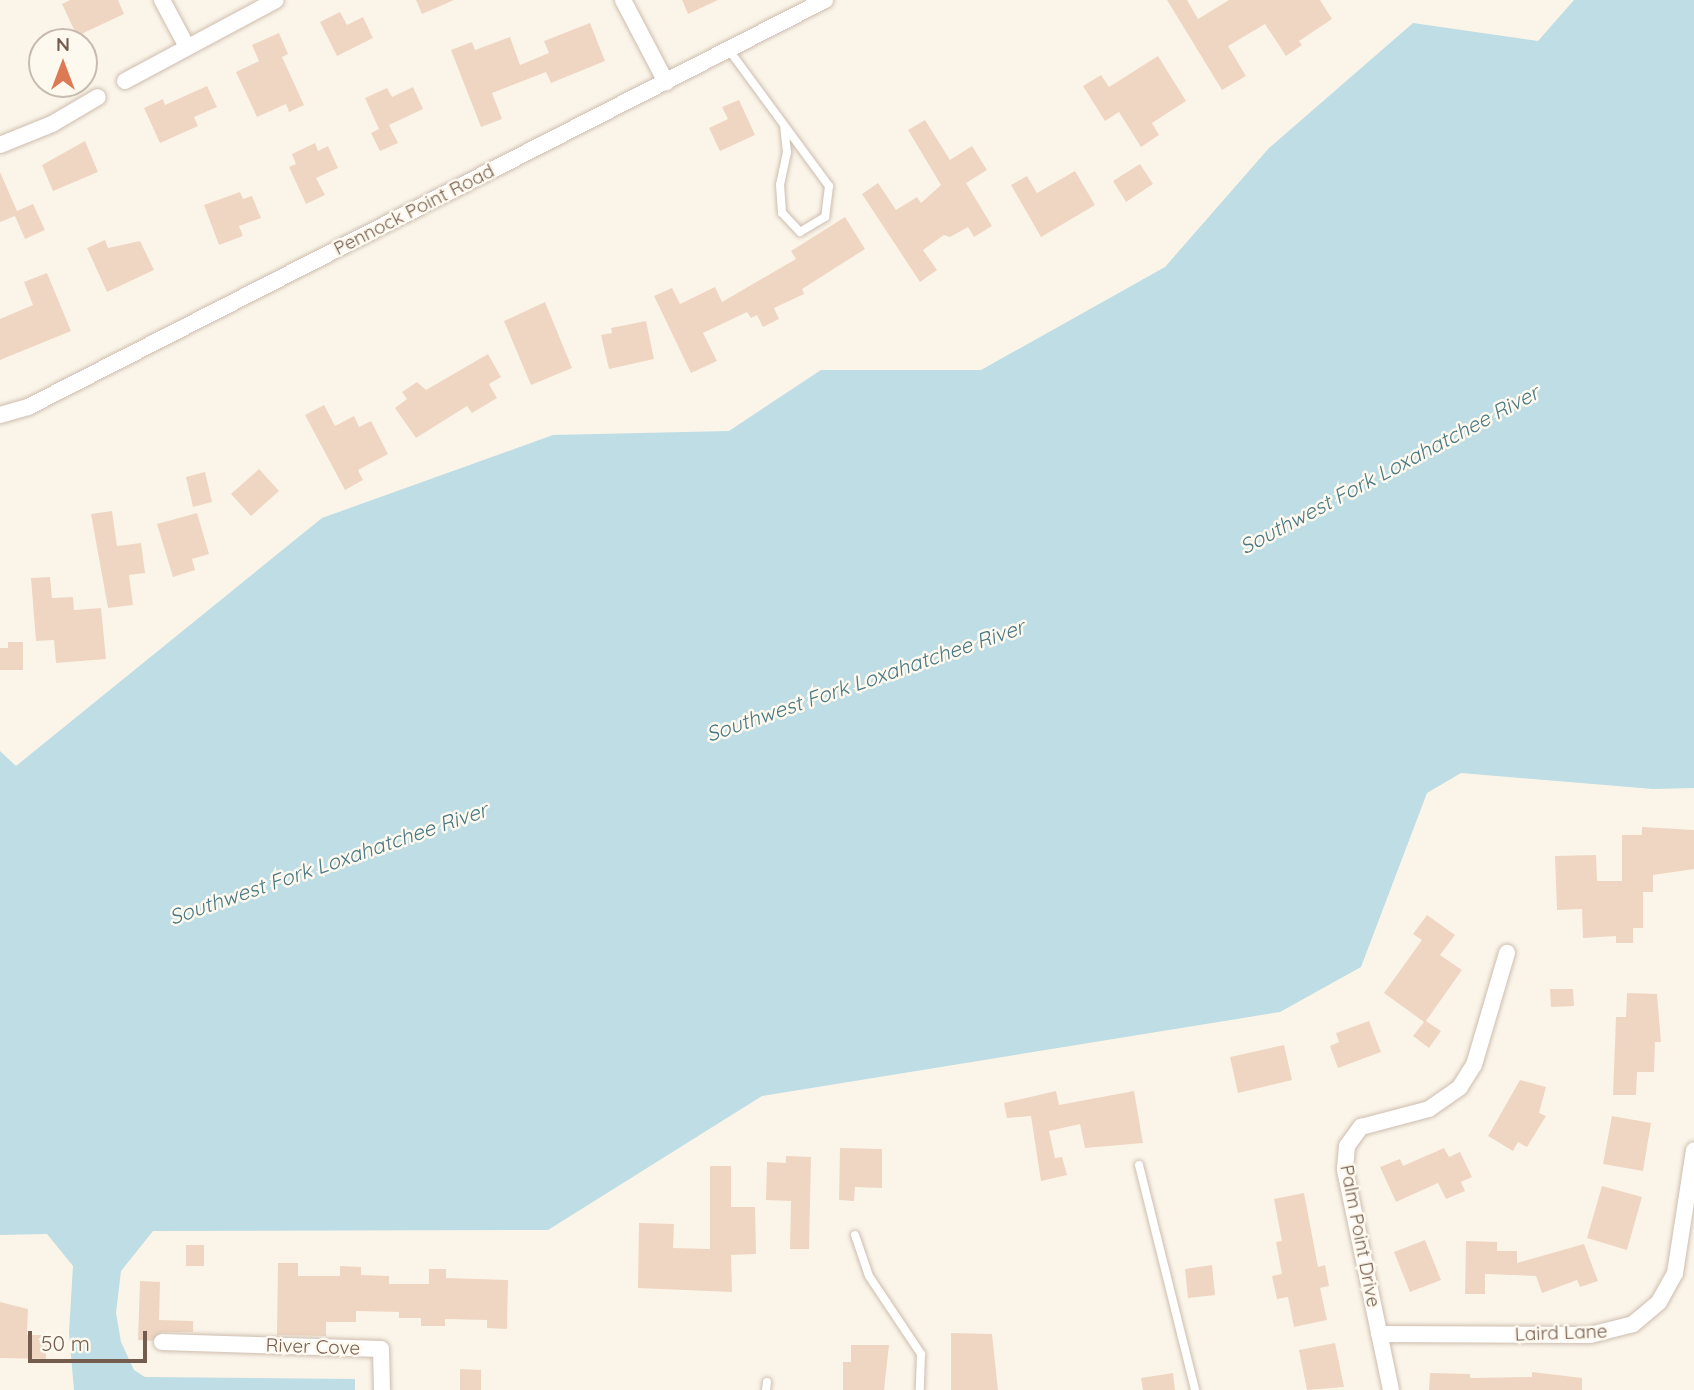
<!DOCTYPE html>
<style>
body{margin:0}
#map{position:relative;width:1694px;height:1390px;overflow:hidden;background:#fbf5e9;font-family:Quicksand,sans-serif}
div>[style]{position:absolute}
.water>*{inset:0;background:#bedde4}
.building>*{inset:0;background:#efd6c2}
.roads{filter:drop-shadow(0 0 2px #cdbdaf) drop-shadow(0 0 2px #cdbdaf)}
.lane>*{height:8px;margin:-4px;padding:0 4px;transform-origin:4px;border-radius:4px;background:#fff}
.street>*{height:16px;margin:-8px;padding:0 8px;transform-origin:8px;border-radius:8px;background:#fff}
span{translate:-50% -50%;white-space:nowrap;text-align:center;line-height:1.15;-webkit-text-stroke:5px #fef9ef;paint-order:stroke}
.street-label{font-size:19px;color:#745d4e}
.water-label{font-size:21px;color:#497985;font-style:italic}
.north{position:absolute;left:28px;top:28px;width:70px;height:70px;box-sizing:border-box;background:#fef9ef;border:2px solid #c7bbaf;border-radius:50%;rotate:0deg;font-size:19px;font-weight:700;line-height:28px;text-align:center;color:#745d4e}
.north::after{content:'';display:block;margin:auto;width:24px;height:32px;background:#dd7a56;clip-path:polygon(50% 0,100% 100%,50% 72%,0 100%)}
.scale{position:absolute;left:28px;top:1331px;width:119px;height:32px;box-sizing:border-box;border:4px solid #745d4e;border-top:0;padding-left:9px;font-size:21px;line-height:24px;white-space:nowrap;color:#745d4e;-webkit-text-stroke:5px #fef9ef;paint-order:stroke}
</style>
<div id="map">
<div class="water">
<div style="clip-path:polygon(1574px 0,1694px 0,1694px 788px,1653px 789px,1461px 773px,1427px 793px,1361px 967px,1280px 1012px,762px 1096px,548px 1230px,153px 1231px,121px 1271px,116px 1313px,121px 1342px,134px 1370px,145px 1377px,355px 1379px,355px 1390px,74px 1390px,69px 1332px,73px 1266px,47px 1234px,0 1235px,0 751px,16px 766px,322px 518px,553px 435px,729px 431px,821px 370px,981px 370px,1165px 267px,1269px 148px,1413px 23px,1538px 41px)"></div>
</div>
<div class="building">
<div style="clip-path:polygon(70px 0,118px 0,124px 14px,77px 36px,62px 4px)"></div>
<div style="clip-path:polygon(416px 0,454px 0,422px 14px)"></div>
<div style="clip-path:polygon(682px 0,718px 0,688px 14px)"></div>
<div style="clip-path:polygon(1167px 0,1187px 0,1198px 19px,1229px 0,1320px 0,1332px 19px,1299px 41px,1302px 45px,1286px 56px,1265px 24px,1228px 46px,1246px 76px,1222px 90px)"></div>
<div style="clip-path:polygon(340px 12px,347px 25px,363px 17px,373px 38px,337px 56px,320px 22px)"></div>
<div style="clip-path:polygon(590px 23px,605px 61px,551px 83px,546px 72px,492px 93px,502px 119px,481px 127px,451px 50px,472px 42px,475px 50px,510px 37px,520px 65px,549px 53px,544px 41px)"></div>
<div style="clip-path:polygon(279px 33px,288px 54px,282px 57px,304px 105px,289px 112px,286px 104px,257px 117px,236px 72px,259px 61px,252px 45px)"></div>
<div style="clip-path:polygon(1158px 56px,1186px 101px,1152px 123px,1159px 135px,1141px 147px,1119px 112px,1105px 121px,1083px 86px,1101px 75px,1109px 87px)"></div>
<div style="clip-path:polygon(207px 86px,217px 107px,194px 117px,198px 126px,160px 143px,144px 108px,163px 99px,165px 105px)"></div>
<div style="clip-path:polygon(413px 87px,423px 109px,389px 125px,398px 143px,380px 151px,371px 133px,379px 129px,365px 98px,387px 88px,392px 97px)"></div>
<div style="clip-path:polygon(739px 100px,755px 135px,720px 151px,709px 128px,728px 119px,722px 107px)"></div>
<div style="clip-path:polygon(925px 120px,950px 160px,972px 146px,987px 170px,966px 183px,992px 226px,974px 237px,968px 227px,950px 237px,944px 235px,923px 250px,937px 270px,920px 282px,862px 194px,878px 183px,896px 210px,917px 197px,921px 203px,941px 185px,908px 130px)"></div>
<div style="clip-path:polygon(85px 141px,98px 172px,53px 191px,42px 165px)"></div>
<div style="clip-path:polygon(315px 143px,318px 151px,328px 146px,338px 168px,316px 178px,325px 195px,306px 204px,289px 167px,296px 164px,292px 154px)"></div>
<div style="clip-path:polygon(1140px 164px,1153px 184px,1126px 202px,1113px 181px)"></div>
<div style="clip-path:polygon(1075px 171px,1095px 205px,1041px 237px,1011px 185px,1027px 176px,1037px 193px)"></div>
<div style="clip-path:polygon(0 172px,17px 211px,33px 204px,45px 230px,25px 239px,15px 216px,0 222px)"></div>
<div style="clip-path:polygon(240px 192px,243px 199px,252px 196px,261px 218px,239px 226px,243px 236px,219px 245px,204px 205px)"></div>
<div style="clip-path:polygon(845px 217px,865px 249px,802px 289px,804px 294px,774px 308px,779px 319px,763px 327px,757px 315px,751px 318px,747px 312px,703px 333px,717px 361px,691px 373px,654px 296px,672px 288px,680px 304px,715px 287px,722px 302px,796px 259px,791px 251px)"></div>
<div style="clip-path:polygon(105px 240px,108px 248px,140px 241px,154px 270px,107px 292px,87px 248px)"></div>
<div style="clip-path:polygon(47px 273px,71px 331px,0 360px,0 319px,33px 305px,24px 282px)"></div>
<div style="clip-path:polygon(545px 302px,572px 368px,531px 385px,504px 321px)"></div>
<div style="clip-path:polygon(646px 321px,654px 359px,609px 369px,601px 335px,612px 333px,611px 328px)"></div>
<div style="clip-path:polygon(488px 354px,501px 377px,489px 384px,497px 398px,472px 413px,467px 406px,416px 438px,395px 408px,407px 399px,402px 392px,417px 382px,426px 390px)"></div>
<div style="clip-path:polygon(324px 405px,335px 426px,354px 416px,359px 427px,371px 421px,388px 454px,358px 470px,363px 480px,345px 490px,305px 415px)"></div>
<div style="clip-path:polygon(259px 469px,279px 491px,251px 516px,231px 494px)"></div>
<div style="clip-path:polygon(205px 472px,212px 502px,193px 507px,186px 477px)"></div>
<div style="clip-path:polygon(112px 511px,117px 546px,141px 543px,145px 573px,129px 575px,133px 605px,108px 608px,91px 514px)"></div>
<div style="clip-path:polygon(197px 513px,209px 554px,192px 559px,195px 570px,173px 577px,157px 524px)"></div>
<div style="clip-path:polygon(50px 577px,52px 598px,73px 597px,74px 610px,101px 608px,106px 659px,56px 663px,54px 640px,36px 641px,31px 578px)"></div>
<div style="clip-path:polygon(8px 642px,23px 642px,23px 670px,0 670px,0 648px,8px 648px)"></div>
<div style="clip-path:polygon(1642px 827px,1694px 830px,1694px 869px,1653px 875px,1653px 892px,1643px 892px,1643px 928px,1633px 928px,1633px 943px,1616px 943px,1616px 936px,1583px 938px,1582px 909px,1557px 910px,1555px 856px,1596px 855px,1597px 881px,1622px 881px,1622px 835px,1642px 835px)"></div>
<div style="clip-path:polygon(1427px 915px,1455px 935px,1440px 955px,1462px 970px,1426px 1021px,1441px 1031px,1429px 1048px,1413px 1036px,1424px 1022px,1384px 993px,1422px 940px,1413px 934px)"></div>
<div style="clip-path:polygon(1550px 989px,1573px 989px,1574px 1006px,1551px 1007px)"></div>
<div style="clip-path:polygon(1627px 993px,1657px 994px,1661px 1042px,1655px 1042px,1654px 1072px,1637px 1072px,1636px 1095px,1613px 1095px,1616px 1017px,1626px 1017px)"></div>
<div style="clip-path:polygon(1369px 1021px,1381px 1052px,1338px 1068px,1330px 1046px,1339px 1042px,1336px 1033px)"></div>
<div style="clip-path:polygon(1284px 1045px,1292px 1080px,1238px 1093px,1230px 1057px)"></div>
<div style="clip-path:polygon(1520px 1080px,1546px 1087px,1539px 1113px,1546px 1116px,1527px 1147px,1518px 1142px,1513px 1151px,1488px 1136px)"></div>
<div style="clip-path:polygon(1056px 1091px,1059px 1105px,1134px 1091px,1143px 1143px,1085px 1148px,1080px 1124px,1049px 1131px,1055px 1158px,1062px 1157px,1067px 1175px,1041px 1181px,1031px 1116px,1007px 1118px,1004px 1103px)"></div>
<div style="clip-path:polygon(1612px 1116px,1651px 1123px,1643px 1171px,1603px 1164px)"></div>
<div style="clip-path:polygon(840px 1148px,882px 1149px,882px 1188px,855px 1187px,854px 1201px,839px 1200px)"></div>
<div style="clip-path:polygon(1444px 1148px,1449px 1157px,1460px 1152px,1472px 1177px,1461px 1182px,1465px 1191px,1446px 1199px,1438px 1183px,1396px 1202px,1380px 1167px,1400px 1159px,1403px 1166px)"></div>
<div style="clip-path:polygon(786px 1156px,811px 1157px,809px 1249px,790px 1249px,791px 1201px,766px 1200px,767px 1162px,786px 1163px)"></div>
<div style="clip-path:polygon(710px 1166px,731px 1166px,731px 1207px,755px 1207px,756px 1254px,731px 1255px,732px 1292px,638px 1288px,639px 1223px,674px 1224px,673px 1248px,710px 1249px)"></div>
<div style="clip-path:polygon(1602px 1186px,1642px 1197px,1627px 1250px,1587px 1238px)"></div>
<div style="clip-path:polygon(1304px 1193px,1318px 1267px,1325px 1265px,1329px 1286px,1320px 1288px,1327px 1320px,1294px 1327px,1288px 1297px,1277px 1299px,1272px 1276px,1282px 1274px,1276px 1242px,1282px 1241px,1274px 1199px)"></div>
<div style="clip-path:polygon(1425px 1240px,1441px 1280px,1410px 1292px,1394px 1252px)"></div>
<div style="clip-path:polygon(1466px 1241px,1497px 1242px,1497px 1251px,1517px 1251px,1517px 1263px,1584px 1244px,1598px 1281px,1580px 1287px,1577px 1280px,1542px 1293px,1536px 1276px,1485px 1274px,1485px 1294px,1465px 1294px)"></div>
<div style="clip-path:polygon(186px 1245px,204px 1245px,204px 1266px,186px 1266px)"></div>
<div style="clip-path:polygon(278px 1263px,298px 1263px,298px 1276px,340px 1276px,340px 1266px,361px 1267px,361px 1275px,389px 1276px,389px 1284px,429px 1284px,429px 1269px,446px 1269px,446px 1278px,508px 1280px,507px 1329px,487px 1328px,487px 1320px,445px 1319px,445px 1326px,421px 1326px,421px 1318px,399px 1318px,399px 1312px,356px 1311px,356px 1322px,326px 1322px,326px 1336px,277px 1335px)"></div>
<div style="clip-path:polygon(1212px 1265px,1215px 1295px,1188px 1298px,1185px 1269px)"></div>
<div style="clip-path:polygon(140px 1281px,160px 1282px,159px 1320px,193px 1321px,193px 1332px,162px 1332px,152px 1341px,138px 1340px)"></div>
<div style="clip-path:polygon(0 1302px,28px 1309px,27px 1335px,47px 1335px,46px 1359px,0 1358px)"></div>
<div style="clip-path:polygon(951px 1333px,992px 1334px,998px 1390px,951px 1390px)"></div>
<div style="clip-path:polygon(1335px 1343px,1344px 1387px,1307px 1390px,1299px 1350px)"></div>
<div style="clip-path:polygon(851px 1345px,889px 1345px,884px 1390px,843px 1390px,843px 1362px,851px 1362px)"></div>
<div style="clip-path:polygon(460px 1369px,481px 1370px,481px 1390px,460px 1390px)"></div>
<div style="clip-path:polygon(1532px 1372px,1582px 1378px,1582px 1390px,1429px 1390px,1430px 1373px,1470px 1374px,1470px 1378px,1532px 1377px)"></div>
<div style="clip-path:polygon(1173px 1373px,1175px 1390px,1143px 1390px,1141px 1378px)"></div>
</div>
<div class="roads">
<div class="lane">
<div style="left:729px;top:50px;width:169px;rotate:53.7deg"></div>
<div style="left:829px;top:186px;width:31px;rotate:97deg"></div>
<div style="left:825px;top:217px;width:29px;rotate:149deg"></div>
<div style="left:800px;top:232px;width:26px;rotate:-133deg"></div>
<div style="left:782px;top:213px;width:28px;rotate:-94deg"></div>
<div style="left:780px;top:185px;width:33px;rotate:-78deg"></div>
<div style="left:787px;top:153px;width:27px;rotate:-96deg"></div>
<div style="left:1139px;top:1165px;width:232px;rotate:76deg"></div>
<div style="left:855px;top:1235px;width:43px;rotate:71.1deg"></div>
<div style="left:869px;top:1276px;width:94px;rotate:56.3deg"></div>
<div style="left:921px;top:1354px;width:36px;rotate:92deg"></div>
<div style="left:766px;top:1390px;width:8px;rotate:-83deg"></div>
</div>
<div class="street">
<div style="left:162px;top:0;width:51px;rotate:61.9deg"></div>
<div style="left:623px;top:0;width:93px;rotate:62.3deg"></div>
<div style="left:125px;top:81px;width:171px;rotate:-28.2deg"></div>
<div style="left:0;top:145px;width:56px;rotate:-22deg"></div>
<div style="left:52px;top:124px;width:53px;rotate:-30.4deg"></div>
<div style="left:0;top:415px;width:29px;rotate:-16deg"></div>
<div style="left:28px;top:407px;width:895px;rotate:-27.05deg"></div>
<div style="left:1379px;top:1334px;width:211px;rotate:0.3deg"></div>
<div style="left:1590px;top:1335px;width:44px;rotate:-14.3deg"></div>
<div style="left:1633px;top:1324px;width:34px;rotate:-40deg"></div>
<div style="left:1659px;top:1302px;width:33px;rotate:-61deg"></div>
<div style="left:1675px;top:1273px;width:124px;rotate:-81.2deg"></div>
<div style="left:162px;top:1342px;width:219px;rotate:1.8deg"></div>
<div style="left:381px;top:1349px;width:41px;rotate:88.6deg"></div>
<div style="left:1391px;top:1390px;width:226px;rotate:-101.8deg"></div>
<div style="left:1345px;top:1169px;width:23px;rotate:-85deg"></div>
<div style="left:1347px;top:1146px;width:24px;rotate:-54deg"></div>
<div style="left:1361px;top:1127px;width:70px;rotate:-14.8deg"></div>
<div style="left:1429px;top:1109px;width:38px;rotate:-35deg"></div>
<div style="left:1460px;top:1087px;width:26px;rotate:-58deg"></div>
<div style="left:1474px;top:1065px;width:117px;rotate:-73.6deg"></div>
</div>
</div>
<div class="street-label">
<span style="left:414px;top:210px;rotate:-27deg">Pennock Point Road</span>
<span style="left:1360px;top:1236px;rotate:79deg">Palm Point Drive</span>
<span style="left:1561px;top:1333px;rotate:-2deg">Laird Lane</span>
<span style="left:313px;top:1347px;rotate:2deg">River Cove</span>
</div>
<div class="water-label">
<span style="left:1389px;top:469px;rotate:-28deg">Southwest Fork Loxahatchee River</span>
<span style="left:865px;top:680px;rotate:-19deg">Southwest Fork Loxahatchee River</span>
<span style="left:328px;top:863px;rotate:-19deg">Southwest Fork Loxahatchee River</span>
</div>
<div class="north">N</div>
<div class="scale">50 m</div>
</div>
